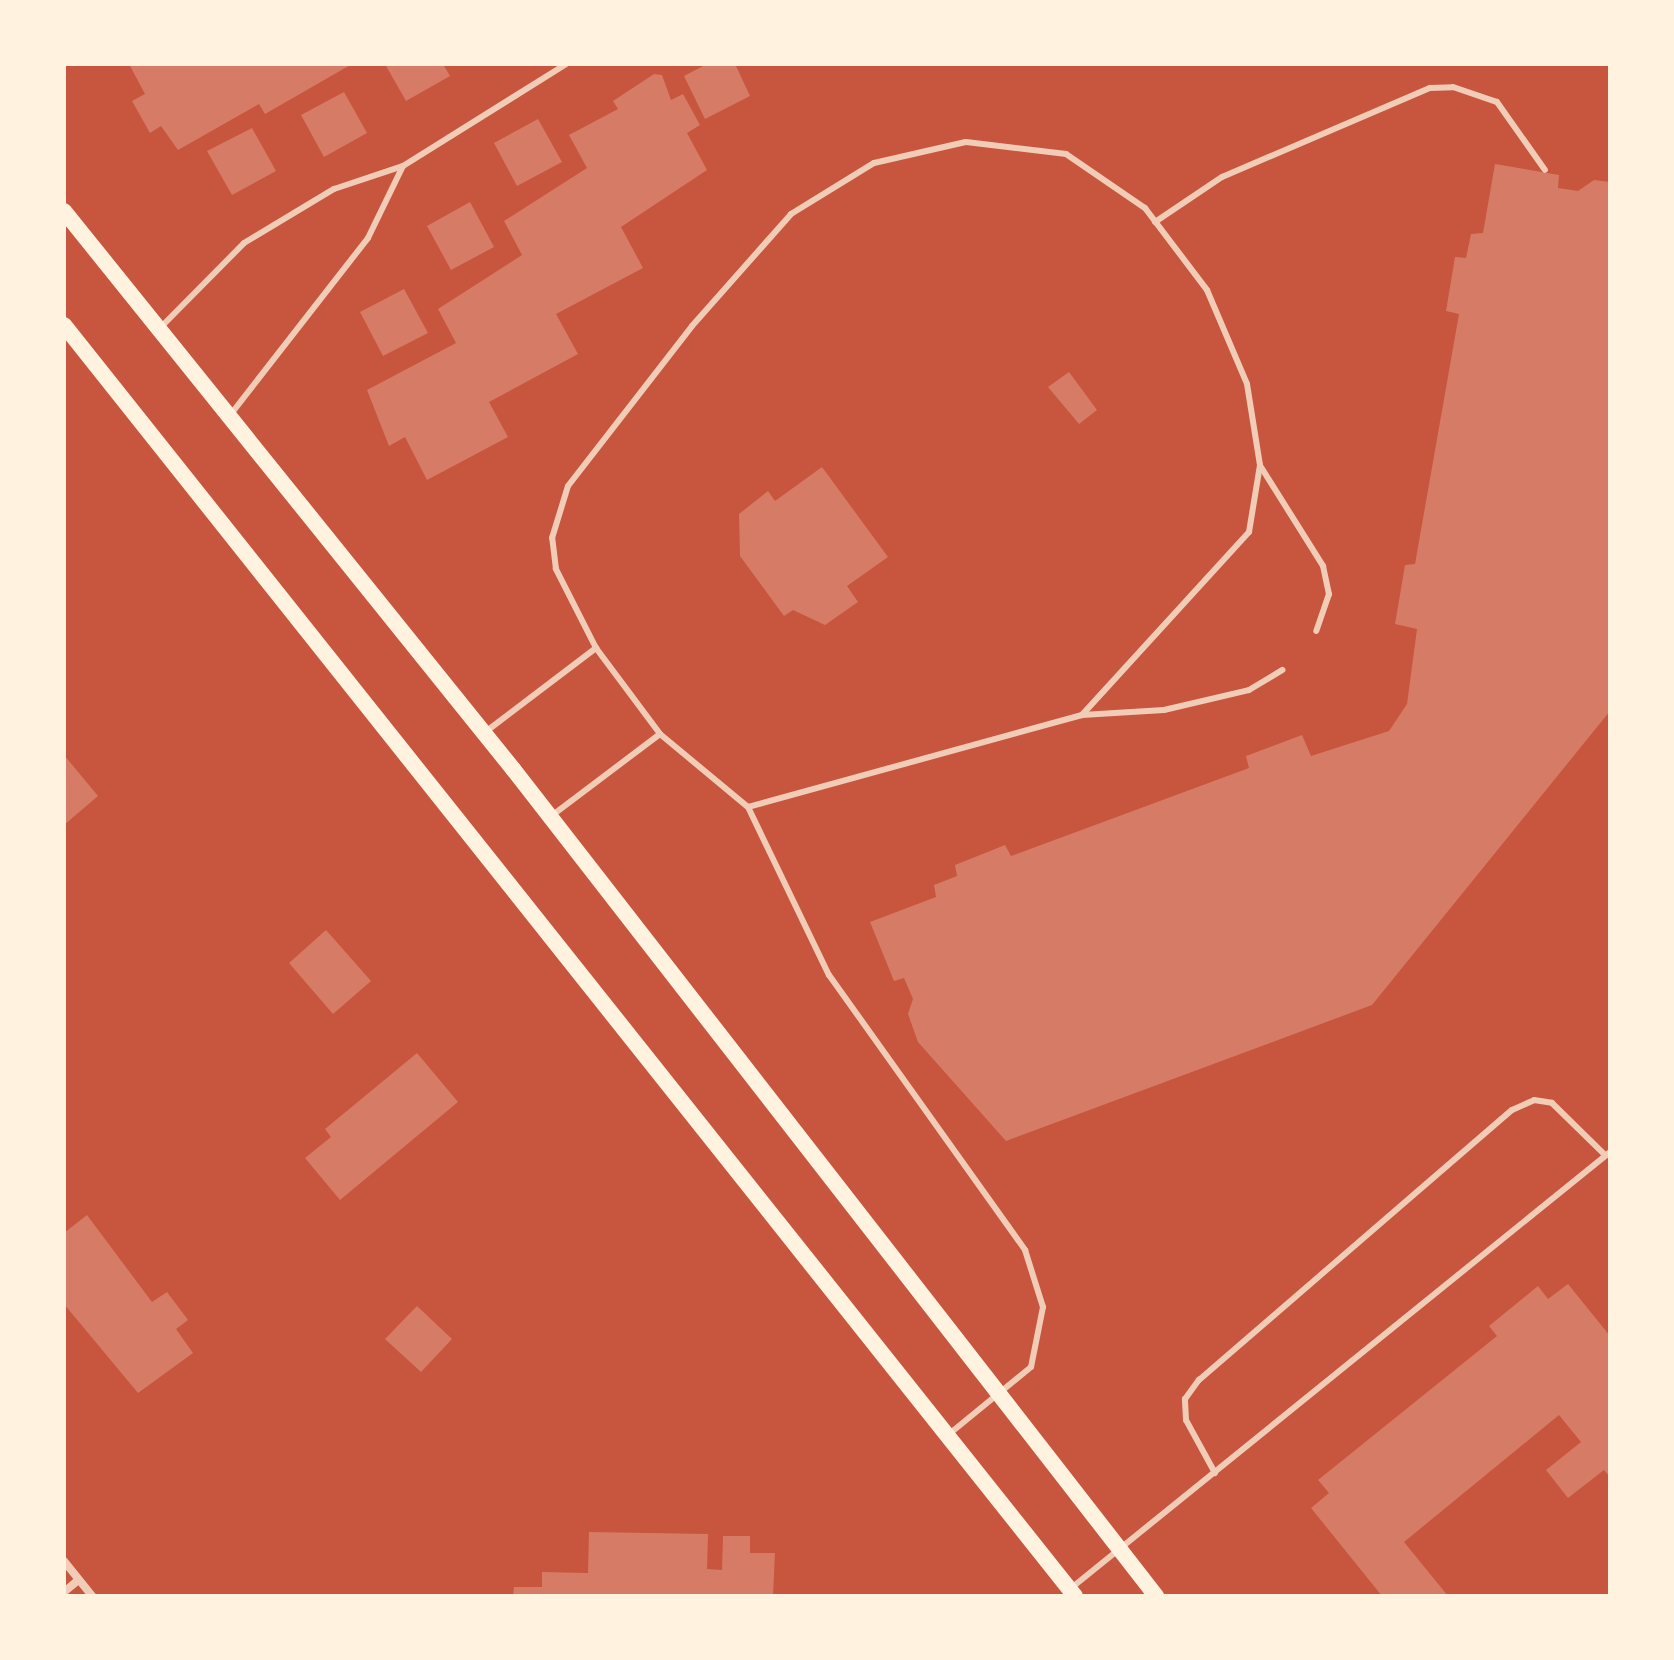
<!DOCTYPE html>
<style>
body{margin:0}
#map{position:relative;width:1674px;height:1660px;overflow:hidden;background:#c8553d;font-family:Helvetica,sans-serif}
div>[style]{position:absolute}
.building>*{inset:0;background:#d67c66}
.service>*{height:6px;margin:-3px;padding:0 3px;transform-origin:3px;border-radius:3px;background:#f1ccb7}
.minor>*{height:8px;margin:-4px;padding:0 4px;transform-origin:4px;border-radius:4px;background:#f1ccb7}
.secondary>*{height:16px;margin:-8px;padding:0 8px;transform-origin:8px;border-radius:8px;background:#fff3e0}
span{translate:-50% -50%;white-space:nowrap;text-align:center;line-height:1.15;-webkit-text-stroke:8px #fff3e0;paint-order:stroke}
.frame{position:absolute;inset:0;border:66px solid #fff3e0;pointer-events:none}
</style>
<div id="map">
<div class="building">
<div style="clip-path:polygon(129px 64px,352px 64px,265px 114px,259px 104px,178px 150px,161px 126px,150px 133px,132px 101px,145px 94px)"></div>
<div style="clip-path:polygon(385px 64px,443px 64px,450px 76px,406px 101px)"></div>
<div style="clip-path:polygon(707px 64px,735px 64px,750px 96px,705px 119px,684px 76px)"></div>
<div style="clip-path:polygon(654px 74px,662px 75px,671px 100px,683px 94px,700px 125px,687px 133px,707px 170px,621px 227px,643px 268px,556px 314px,578px 354px,489px 402px,508px 437px,427px 480px,405px 437px,389px 446px,367px 390px,456px 343px,438px 309px,522px 255px,504px 221px,587px 168px,569px 135px,618px 109px,613px 101px)"></div>
<div style="clip-path:polygon(344px 92px,367px 133px,324px 157px,301px 115px)"></div>
<div style="clip-path:polygon(538px 119px,562px 162px,517px 186px,494px 143px)"></div>
<div style="clip-path:polygon(252px 128px,276px 171px,232px 195px,207px 151px)"></div>
<div style="clip-path:polygon(1495px 164px,1559px 175px,1558px 188px,1578px 191px,1594px 180px,1610px 182px,1610px 711px,1372px 1005px,1006px 1141px,918px 1042px,908px 1014px,913px 999px,904px 978px,894px 981px,870px 922px,936px 897px,934px 885px,957px 876px,955px 865px,1005px 845px,1011px 856px,1249px 768px,1246px 756px,1302px 735px,1311px 756px,1389px 731px,1407px 704px,1417px 629px,1395px 624px,1405px 565px,1415px 564px,1459px 314px,1446px 311px,1455px 257px,1466px 258px,1471px 234px,1483px 233px)"></div>
<div style="clip-path:polygon(470px 202px,494px 247px,451px 270px,427px 226px)"></div>
<div style="clip-path:polygon(404px 289px,428px 333px,383px 356px,360px 312px)"></div>
<div style="clip-path:polygon(1069px 372px,1097px 410px,1079px 424px,1048px 387px)"></div>
<div style="clip-path:polygon(822px 467px,888px 557px,847px 586px,858px 602px,825px 625px,793px 610px,784px 616px,740px 556px,739px 514px,768px 491px,775px 501px)"></div>
<div style="clip-path:polygon(64px 755px,98px 796px,64px 825px)"></div>
<div style="clip-path:polygon(326px 930px,371px 981px,333px 1014px,289px 963px)"></div>
<div style="clip-path:polygon(417px 1053px,458px 1102px,340px 1200px,305px 1158px,331px 1137px,325px 1129px)"></div>
<div style="clip-path:polygon(87px 1215px,152px 1302px,167px 1292px,188px 1320px,176px 1329px,193px 1353px,138px 1393px,64px 1304px,64px 1233px)"></div>
<div style="clip-path:polygon(1568px 1284px,1610px 1336px,1610px 1477px,1604px 1470px,1568px 1498px,1546px 1470px,1581px 1442px,1559px 1415px,1404px 1542px,1448px 1596px,1382px 1596px,1311px 1508px,1329px 1493px,1318px 1480px,1497px 1336px,1489px 1326px,1538px 1286px,1548px 1299px)"></div>
<div style="clip-path:polygon(417px 1306px,452px 1339px,421px 1372px,385px 1339px)"></div>
<div style="clip-path:polygon(589px 1532px,708px 1534px,707px 1569px,722px 1570px,723px 1536px,750px 1536px,750px 1553px,775px 1553px,773px 1596px,513px 1596px,514px 1587px,542px 1587px,542px 1572px,588px 1573px)"></div>
</div>
<div class="service">
<div style="left:1155px;top:222px;width:81px;rotate:-33.9deg"></div>
<div style="left:1222px;top:177px;width:226px;rotate:-23.2deg"></div>
<div style="left:1430px;top:88px;width:23px;rotate:-2deg"></div>
<div style="left:1453px;top:87px;width:46px;rotate:18.8deg"></div>
<div style="left:1497px;top:102px;width:83px;rotate:54.8deg"></div>
<div style="left:161px;top:327px;width:118px;rotate:-45.3deg"></div>
<div style="left:244px;top:243px;width:105px;rotate:-31deg"></div>
<div style="left:334px;top:189px;width:73px;rotate:-18.4deg"></div>
<div style="left:403px;top:166px;width:192px;rotate:-32deg"></div>
<div style="left:231px;top:414px;width:223px;rotate:-52.1deg"></div>
<div style="left:368px;top:238px;width:80px;rotate:-64.1deg"></div>
<div style="left:1261px;top:467px;width:117px;rotate:57.9deg"></div>
<div style="left:1323px;top:566px;width:29px;rotate:78deg"></div>
<div style="left:1329px;top:594px;width:39px;rotate:109deg"></div>
<div style="left:596px;top:648px;width:89px;rotate:-116.9deg"></div>
<div style="left:556px;top:569px;width:31px;rotate:-97deg"></div>
<div style="left:552px;top:538px;width:54px;rotate:-72.9deg"></div>
<div style="left:568px;top:486px;width:202px;rotate:-52.2deg"></div>
<div style="left:692px;top:326px;width:149px;rotate:-48.5deg"></div>
<div style="left:791px;top:214px;width:97px;rotate:-31.6deg"></div>
<div style="left:874px;top:163px;width:94px;rotate:-12.9deg"></div>
<div style="left:966px;top:142px;width:101px;rotate:6.8deg"></div>
<div style="left:1066px;top:154px;width:96px;rotate:34.4deg"></div>
<div style="left:1145px;top:208px;width:103px;rotate:52.9deg"></div>
<div style="left:1207px;top:290px;width:102px;rotate:66.9deg"></div>
<div style="left:1247px;top:384px;width:82px;rotate:80.9deg"></div>
<div style="left:1260px;top:465px;width:68px;rotate:99.3deg"></div>
<div style="left:1249px;top:532px;width:248px;rotate:132.4deg"></div>
<div style="left:1082px;top:715px;width:346px;rotate:164.6deg"></div>
<div style="left:1082px;top:715px;width:82px;rotate:-3.5deg"></div>
<div style="left:1164px;top:710px;width:87px;rotate:-13.2deg"></div>
<div style="left:1249px;top:690px;width:39px;rotate:-31deg"></div>
<div style="left:484px;top:733px;width:141px;rotate:-37.2deg"></div>
<div style="left:596px;top:648px;width:107px;rotate:53.3deg"></div>
<div style="left:660px;top:734px;width:138px;rotate:143deg"></div>
<div style="left:660px;top:734px;width:114px;rotate:39.7deg"></div>
<div style="left:748px;top:807px;width:187px;rotate:64.3deg"></div>
<div style="left:829px;top:975px;width:338px;rotate:54.5deg"></div>
<div style="left:1025px;top:1250px;width:60px;rotate:72.5deg"></div>
<div style="left:1043px;top:1307px;width:61px;rotate:101.3deg"></div>
<div style="left:1031px;top:1367px;width:107px;rotate:140.7deg"></div>
<div style="left:1215px;top:1473px;width:60px;rotate:-118.7deg"></div>
<div style="left:1186px;top:1420px;width:21px;rotate:-93deg"></div>
<div style="left:1185px;top:1399px;width:24px;rotate:-54deg"></div>
<div style="left:1199px;top:1380px;width:413px;rotate:-40.8deg"></div>
<div style="left:1512px;top:1110px;width:24px;rotate:-24deg"></div>
<div style="left:1534px;top:1100px;width:18px;rotate:9deg"></div>
<div style="left:1552px;top:1103px;width:73px;rotate:44.4deg"></div>
<div style="left:1070px;top:1589px;width:695px;rotate:-38.98deg"></div>
</div>
<div class="minor">
<div style="left:64px;top:1561px;width:45px;rotate:51.3deg"></div>
<div style="left:64px;top:1592px;width:17px;rotate:-40deg"></div>
</div>
<div class="secondary">
<div style="left:64px;top:211px;width:716px;rotate:51.18deg"></div>
<div style="left:513px;top:769px;width:1048px;rotate:52.13deg"></div>
<div style="left:64px;top:325px;width:1624px;rotate:51.5deg"></div>
</div>
<div class="frame"></div>
</div>
